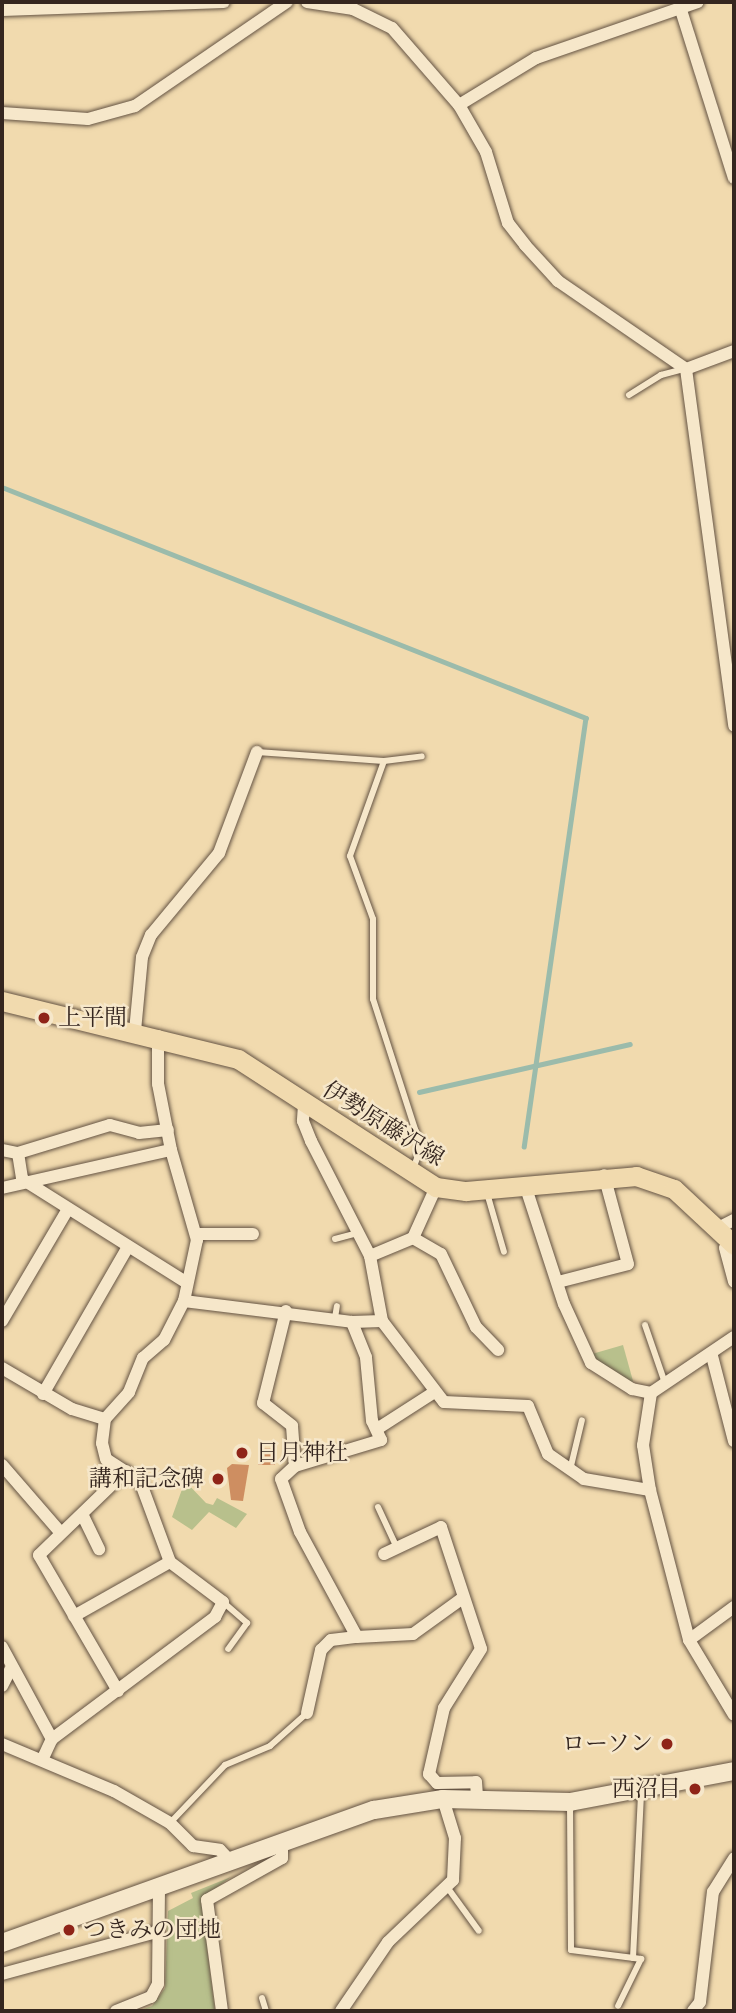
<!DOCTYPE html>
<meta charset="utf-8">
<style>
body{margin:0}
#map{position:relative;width:736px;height:2013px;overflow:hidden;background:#f1daae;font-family:"Libre Bodoni","Noto Serif JP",serif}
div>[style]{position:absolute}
.green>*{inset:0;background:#b8c08c}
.stream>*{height:4.5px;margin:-2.25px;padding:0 2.25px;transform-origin:2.25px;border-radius:2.25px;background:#9bbbab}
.building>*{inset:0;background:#ce8e61}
.roads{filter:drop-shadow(0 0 2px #645343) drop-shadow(0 0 2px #645343)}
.lane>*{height:6px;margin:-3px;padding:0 3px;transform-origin:3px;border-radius:3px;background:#f6e7ca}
.street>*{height:12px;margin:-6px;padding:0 6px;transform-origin:6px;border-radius:6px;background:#f6e7ca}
.secondary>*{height:18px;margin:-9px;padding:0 9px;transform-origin:9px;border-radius:9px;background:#f6e7ca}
.primary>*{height:19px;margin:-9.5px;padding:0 9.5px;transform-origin:9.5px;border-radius:9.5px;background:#f1daae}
.dots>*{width:19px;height:19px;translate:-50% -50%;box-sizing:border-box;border:4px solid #f6e7ca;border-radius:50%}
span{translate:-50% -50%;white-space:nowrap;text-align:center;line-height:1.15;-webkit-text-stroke:5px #f6e7ca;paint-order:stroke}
.poi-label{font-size:23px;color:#35261f}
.left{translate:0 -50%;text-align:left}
.right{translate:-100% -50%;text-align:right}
.street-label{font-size:23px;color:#35261f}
.frame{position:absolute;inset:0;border:4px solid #35261f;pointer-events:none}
</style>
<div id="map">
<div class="green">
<div style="clip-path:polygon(623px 1345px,633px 1381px,629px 1385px,597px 1370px,592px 1354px)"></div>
<div style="clip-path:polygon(185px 1481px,206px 1503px,213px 1505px,217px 1498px,247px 1514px,236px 1528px,209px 1512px,192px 1530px,172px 1517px)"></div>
<div style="clip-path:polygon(231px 1877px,201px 1899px,215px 2011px,138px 2011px,152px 2006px,165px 1988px,168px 1911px,193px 1898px,191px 1893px)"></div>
</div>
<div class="stream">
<div style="left:2px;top:487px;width:628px;rotate:21.58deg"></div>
<div style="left:586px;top:718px;width:433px;rotate:98.2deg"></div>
<div style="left:419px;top:1092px;width:216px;rotate:-12.8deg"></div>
</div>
<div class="building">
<div style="clip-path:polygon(258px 1448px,275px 1448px,275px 1465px,258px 1465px)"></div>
<div style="clip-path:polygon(232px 1464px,249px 1465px,243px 1501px,231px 1500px,227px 1468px)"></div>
</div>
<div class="roads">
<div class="lane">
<div style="left:629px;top:395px;width:38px;rotate:-32deg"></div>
<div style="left:661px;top:375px;width:23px;rotate:-15deg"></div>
<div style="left:257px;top:752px;width:127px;rotate:4.1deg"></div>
<div style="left:384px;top:761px;width:101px;rotate:109.7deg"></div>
<div style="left:350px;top:856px;width:67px;rotate:69.9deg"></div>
<div style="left:373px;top:919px;width:80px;rotate:90deg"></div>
<div style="left:373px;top:999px;width:157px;rotate:72.1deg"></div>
<div style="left:421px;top:1148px;width:22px;rotate:111deg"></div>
<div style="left:384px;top:761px;width:38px;rotate:-7deg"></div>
<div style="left:487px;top:1193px;width:61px;rotate:73.9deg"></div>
<div style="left:335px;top:1239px;width:23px;rotate:-15deg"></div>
<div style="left:335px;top:1318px;width:12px;rotate:-81deg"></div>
<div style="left:645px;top:1325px;width:61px;rotate:71deg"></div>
<div style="left:570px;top:1470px;width:51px;rotate:-76.5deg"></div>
<div style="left:378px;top:1507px;width:45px;rotate:65.1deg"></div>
<div style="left:223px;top:1602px;width:32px;rotate:41deg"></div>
<div style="left:247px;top:1623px;width:32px;rotate:126deg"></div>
<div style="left:570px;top:1804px;width:146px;rotate:89.6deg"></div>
<div style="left:571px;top:1950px;width:71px;rotate:7.3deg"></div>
<div style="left:641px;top:1959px;width:52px;rotate:116.1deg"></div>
<div style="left:170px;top:1823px;width:80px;rotate:-46.5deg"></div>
<div style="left:225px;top:1765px;width:49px;rotate:-22.9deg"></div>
<div style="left:270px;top:1746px;width:50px;rotate:-41.7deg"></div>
<div style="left:447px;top:1887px;width:54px;rotate:54deg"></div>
<div style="left:633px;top:1958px;width:165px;rotate:-87.2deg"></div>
<div style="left:262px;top:1998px;width:14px;rotate:73deg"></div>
</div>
<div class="street">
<div style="left:307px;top:2px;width:47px;rotate:8.7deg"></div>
<div style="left:353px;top:9px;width:43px;rotate:26deg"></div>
<div style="left:392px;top:28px;width:102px;rotate:49deg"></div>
<div style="left:459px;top:105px;width:90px;rotate:-31.4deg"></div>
<div style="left:536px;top:58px;width:171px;rotate:-19.1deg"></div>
<div style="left:680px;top:7px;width:179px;rotate:72.5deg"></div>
<div style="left:2px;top:10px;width:222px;rotate:-2.1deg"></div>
<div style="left:459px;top:105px;width:54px;rotate:60.1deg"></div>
<div style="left:486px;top:152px;width:74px;rotate:72.8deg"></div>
<div style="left:508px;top:223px;width:28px;rotate:52deg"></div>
<div style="left:525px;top:245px;width:49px;rotate:47.5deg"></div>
<div style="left:558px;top:281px;width:155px;rotate:34.5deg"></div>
<div style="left:686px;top:369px;width:360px;rotate:82.3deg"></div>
<div style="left:2px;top:113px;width:86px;rotate:4deg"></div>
<div style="left:88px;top:119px;width:49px;rotate:-15.5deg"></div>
<div style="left:135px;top:106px;width:184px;rotate:-34.4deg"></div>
<div style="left:686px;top:369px;width:51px;rotate:-20.6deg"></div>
<div style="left:135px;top:1031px;width:74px;rotate:-84.6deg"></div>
<div style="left:142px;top:957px;width:24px;rotate:-68deg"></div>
<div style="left:151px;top:935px;width:107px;rotate:-50.3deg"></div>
<div style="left:219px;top:853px;width:108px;rotate:-69.4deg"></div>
<div style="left:304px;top:1105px;width:16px;rotate:94deg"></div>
<div style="left:303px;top:1121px;width:22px;rotate:68deg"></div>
<div style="left:311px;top:1141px;width:129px;rotate:62.8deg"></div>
<div style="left:370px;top:1256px;width:66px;rotate:79.5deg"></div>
<div style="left:2px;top:1150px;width:16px;rotate:11deg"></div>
<div style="left:18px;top:1153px;width:26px;rotate:81deg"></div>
<div style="left:22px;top:1179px;width:195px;rotate:32.2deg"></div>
<div style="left:18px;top:1153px;width:96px;rotate:-16.9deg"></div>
<div style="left:110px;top:1125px;width:30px;rotate:15deg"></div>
<div style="left:139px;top:1133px;width:29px;rotate:-6deg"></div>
<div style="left:525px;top:1185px;width:125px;rotate:71.9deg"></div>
<div style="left:564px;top:1304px;width:65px;rotate:65.4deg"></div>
<div style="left:591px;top:1363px;width:49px;rotate:32.4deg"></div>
<div style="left:632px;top:1389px;width:19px;rotate:12deg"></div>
<div style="left:651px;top:1393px;width:53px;rotate:98.7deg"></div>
<div style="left:643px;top:1445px;width:46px;rotate:81.2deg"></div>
<div style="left:650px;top:1490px;width:155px;rotate:75.4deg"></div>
<div style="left:689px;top:1640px;width:87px;rotate:59deg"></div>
<div style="left:2px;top:1188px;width:173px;rotate:-12.7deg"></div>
<div style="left:718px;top:1228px;width:18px;rotate:-27deg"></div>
<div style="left:197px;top:1234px;width:56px"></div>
<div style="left:413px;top:1238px;width:32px;rotate:30deg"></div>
<div style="left:441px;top:1254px;width:81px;rotate:64.4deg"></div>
<div style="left:476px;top:1327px;width:32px;rotate:46deg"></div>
<div style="left:730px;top:1240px;width:9px;rotate:122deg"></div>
<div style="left:725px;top:1248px;width:35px;rotate:75deg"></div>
<div style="left:370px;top:1256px;width:47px;rotate:-22.7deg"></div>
<div style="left:413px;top:1238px;width:56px;rotate:-65.7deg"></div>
<div style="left:558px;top:1282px;width:72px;rotate:-14.4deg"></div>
<div style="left:628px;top:1264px;width:92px;rotate:-105.1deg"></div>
<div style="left:184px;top:1301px;width:169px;rotate:7.1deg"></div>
<div style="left:352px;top:1322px;width:30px;rotate:-2deg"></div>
<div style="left:382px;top:1321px;width:102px;rotate:52.6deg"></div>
<div style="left:444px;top:1402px;width:84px;rotate:2.7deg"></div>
<div style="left:528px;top:1406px;width:52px;rotate:67.4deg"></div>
<div style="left:548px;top:1454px;width:44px;rotate:34.8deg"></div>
<div style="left:584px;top:1479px;width:67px;rotate:9.5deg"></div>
<div style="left:286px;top:1311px;width:95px;rotate:104deg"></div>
<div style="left:263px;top:1403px;width:37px;rotate:38deg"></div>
<div style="left:292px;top:1426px;width:40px;rotate:85.7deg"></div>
<div style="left:295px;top:1466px;width:90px;rotate:-16.8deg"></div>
<div style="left:381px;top:1440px;width:21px;rotate:-115deg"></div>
<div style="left:372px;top:1421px;width:64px;rotate:-95.4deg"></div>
<div style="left:366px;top:1357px;width:38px;rotate:-112deg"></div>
<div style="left:2px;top:1321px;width:130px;rotate:-59.5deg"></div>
<div style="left:712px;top:1356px;width:88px;rotate:75.5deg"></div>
<div style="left:2px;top:1368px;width:81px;rotate:30.4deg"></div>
<div style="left:72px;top:1409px;width:34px;rotate:17deg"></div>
<div style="left:651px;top:1393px;width:100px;rotate:-34deg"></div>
<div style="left:43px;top:1394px;width:170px;rotate:-60deg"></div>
<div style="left:377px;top:1429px;width:67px;rotate:-32.7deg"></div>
<div style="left:2px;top:1465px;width:90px;rotate:49.1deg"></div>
<div style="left:295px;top:1466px;width:19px;rotate:137deg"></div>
<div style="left:281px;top:1479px;width:56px;rotate:70.3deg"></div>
<div style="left:300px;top:1532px;width:119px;rotate:61.5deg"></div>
<div style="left:357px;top:1637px;width:56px;rotate:-3.1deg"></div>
<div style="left:413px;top:1634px;width:62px;rotate:-35.8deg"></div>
<div style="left:83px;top:1516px;width:37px;rotate:64deg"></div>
<div style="left:384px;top:1554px;width:63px;rotate:-25.3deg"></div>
<div style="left:441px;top:1527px;width:128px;rotate:71.8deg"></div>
<div style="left:481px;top:1649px;width:70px;rotate:122.1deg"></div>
<div style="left:444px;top:1708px;width:68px;rotate:102.8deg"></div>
<div style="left:429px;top:1774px;width:12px;rotate:48deg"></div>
<div style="left:437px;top:1783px;width:39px;rotate:-1deg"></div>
<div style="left:476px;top:1782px;width:16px;rotate:86deg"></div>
<div style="left:74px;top:1616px;width:110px;rotate:-29.4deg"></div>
<div style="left:689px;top:1640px;width:56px;rotate:-36.3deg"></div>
<div style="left:2px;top:1647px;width:105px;rotate:61.5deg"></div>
<div style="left:2px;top:1686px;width:20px;rotate:-63deg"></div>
<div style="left:118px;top:1691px;width:157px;rotate:-120.2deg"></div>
<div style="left:39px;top:1555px;width:121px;rotate:-44deg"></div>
<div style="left:307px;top:1713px;width:65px;rotate:-77.5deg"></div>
<div style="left:321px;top:1650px;width:14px;rotate:-45deg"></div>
<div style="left:331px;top:1640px;width:26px;rotate:-7deg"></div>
<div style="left:2px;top:1744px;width:121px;rotate:22.8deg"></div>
<div style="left:114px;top:1791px;width:64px;rotate:29.7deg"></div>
<div style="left:170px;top:1823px;width:33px;rotate:45deg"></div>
<div style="left:193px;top:1846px;width:27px;rotate:8deg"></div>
<div style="left:220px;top:1850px;width:18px;rotate:47deg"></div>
<div style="left:43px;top:1758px;width:21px;rotate:-65deg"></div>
<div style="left:52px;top:1739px;width:204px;rotate:-36.8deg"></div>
<div style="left:215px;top:1617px;width:17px;rotate:-62deg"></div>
<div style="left:223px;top:1602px;width:66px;rotate:-143deg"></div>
<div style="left:170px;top:1562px;width:86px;rotate:-110.3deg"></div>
<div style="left:140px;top:1481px;width:40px;rotate:-147.1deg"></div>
<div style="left:106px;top:1459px;width:16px;rotate:-104deg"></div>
<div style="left:102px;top:1443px;width:24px;rotate:-83deg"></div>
<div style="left:105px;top:1419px;width:36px;rotate:-48deg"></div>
<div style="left:129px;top:1392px;width:37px;rotate:-68deg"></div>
<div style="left:143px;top:1358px;width:28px;rotate:-41deg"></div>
<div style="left:164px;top:1340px;width:44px;rotate:-62.9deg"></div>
<div style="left:184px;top:1301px;width:62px;rotate:-78deg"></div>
<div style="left:197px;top:1240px;width:94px;rotate:-106.1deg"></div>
<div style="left:171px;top:1150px;width:67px;rotate:-101.1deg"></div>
<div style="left:158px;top:1084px;width:48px;rotate:-90deg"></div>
<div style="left:2px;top:1974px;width:161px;rotate:-15.2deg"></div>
<div style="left:116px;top:2011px;width:38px;rotate:-22deg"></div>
<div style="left:151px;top:1997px;width:15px;rotate:-62deg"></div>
<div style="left:158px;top:1984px;width:96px;rotate:-89.4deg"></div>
<div style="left:222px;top:2011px;width:112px;rotate:-97.7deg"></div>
<div style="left:207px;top:1900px;width:86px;rotate:-29.2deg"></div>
<div style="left:282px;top:1858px;width:15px;rotate:-90deg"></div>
<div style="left:341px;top:2011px;width:83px;rotate:-55.7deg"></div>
<div style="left:388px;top:1942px;width:90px;rotate:-43.6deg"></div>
<div style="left:453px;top:1880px;width:42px;rotate:-87.3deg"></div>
<div style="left:455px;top:1838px;width:41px;rotate:-107.1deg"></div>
<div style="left:693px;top:2011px;width:11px;rotate:-52deg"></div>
<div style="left:700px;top:2002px;width:111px;rotate:-83.3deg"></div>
<div style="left:713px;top:1892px;width:40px;rotate:-58deg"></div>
</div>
<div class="secondary">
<div style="left:2px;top:1943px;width:395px;rotate:-19.7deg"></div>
<div style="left:374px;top:1810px;width:70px;rotate:-9.1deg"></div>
<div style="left:443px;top:1799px;width:127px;rotate:1.4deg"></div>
<div style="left:570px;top:1802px;width:167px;rotate:-10.7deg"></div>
</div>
<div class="primary">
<div style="left:2px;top:1001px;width:243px;rotate:13.8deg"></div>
<div style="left:238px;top:1059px;width:236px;rotate:32.9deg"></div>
<div style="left:436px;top:1187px;width:30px;rotate:8deg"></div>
<div style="left:466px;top:1191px;width:171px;rotate:-5deg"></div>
<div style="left:636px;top:1176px;width:40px;rotate:18.9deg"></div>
<div style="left:674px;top:1189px;width:82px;rotate:43deg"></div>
</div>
</div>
<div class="dots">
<div style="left:44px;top:1018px;background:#8f2418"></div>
<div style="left:242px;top:1453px;background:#8f2418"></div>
<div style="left:218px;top:1479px;background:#8f2418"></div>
<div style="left:667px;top:1744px;background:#8f2418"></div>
<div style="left:695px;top:1789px;background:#8f2418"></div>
<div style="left:69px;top:1930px;background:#8f2418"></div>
</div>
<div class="poi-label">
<span class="left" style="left:58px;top:1018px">上平間</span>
<span class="left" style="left:256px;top:1453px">日月神社</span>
<span class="right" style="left:204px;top:1479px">講和記念碑</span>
<span class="right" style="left:653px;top:1744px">ローソン</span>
<span class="right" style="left:681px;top:1789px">西沼目</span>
<span class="left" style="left:83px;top:1930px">つきみの団地</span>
</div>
<div class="street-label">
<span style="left:383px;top:1124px;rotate:32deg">伊勢原藤沢線</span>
</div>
<div class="frame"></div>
</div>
